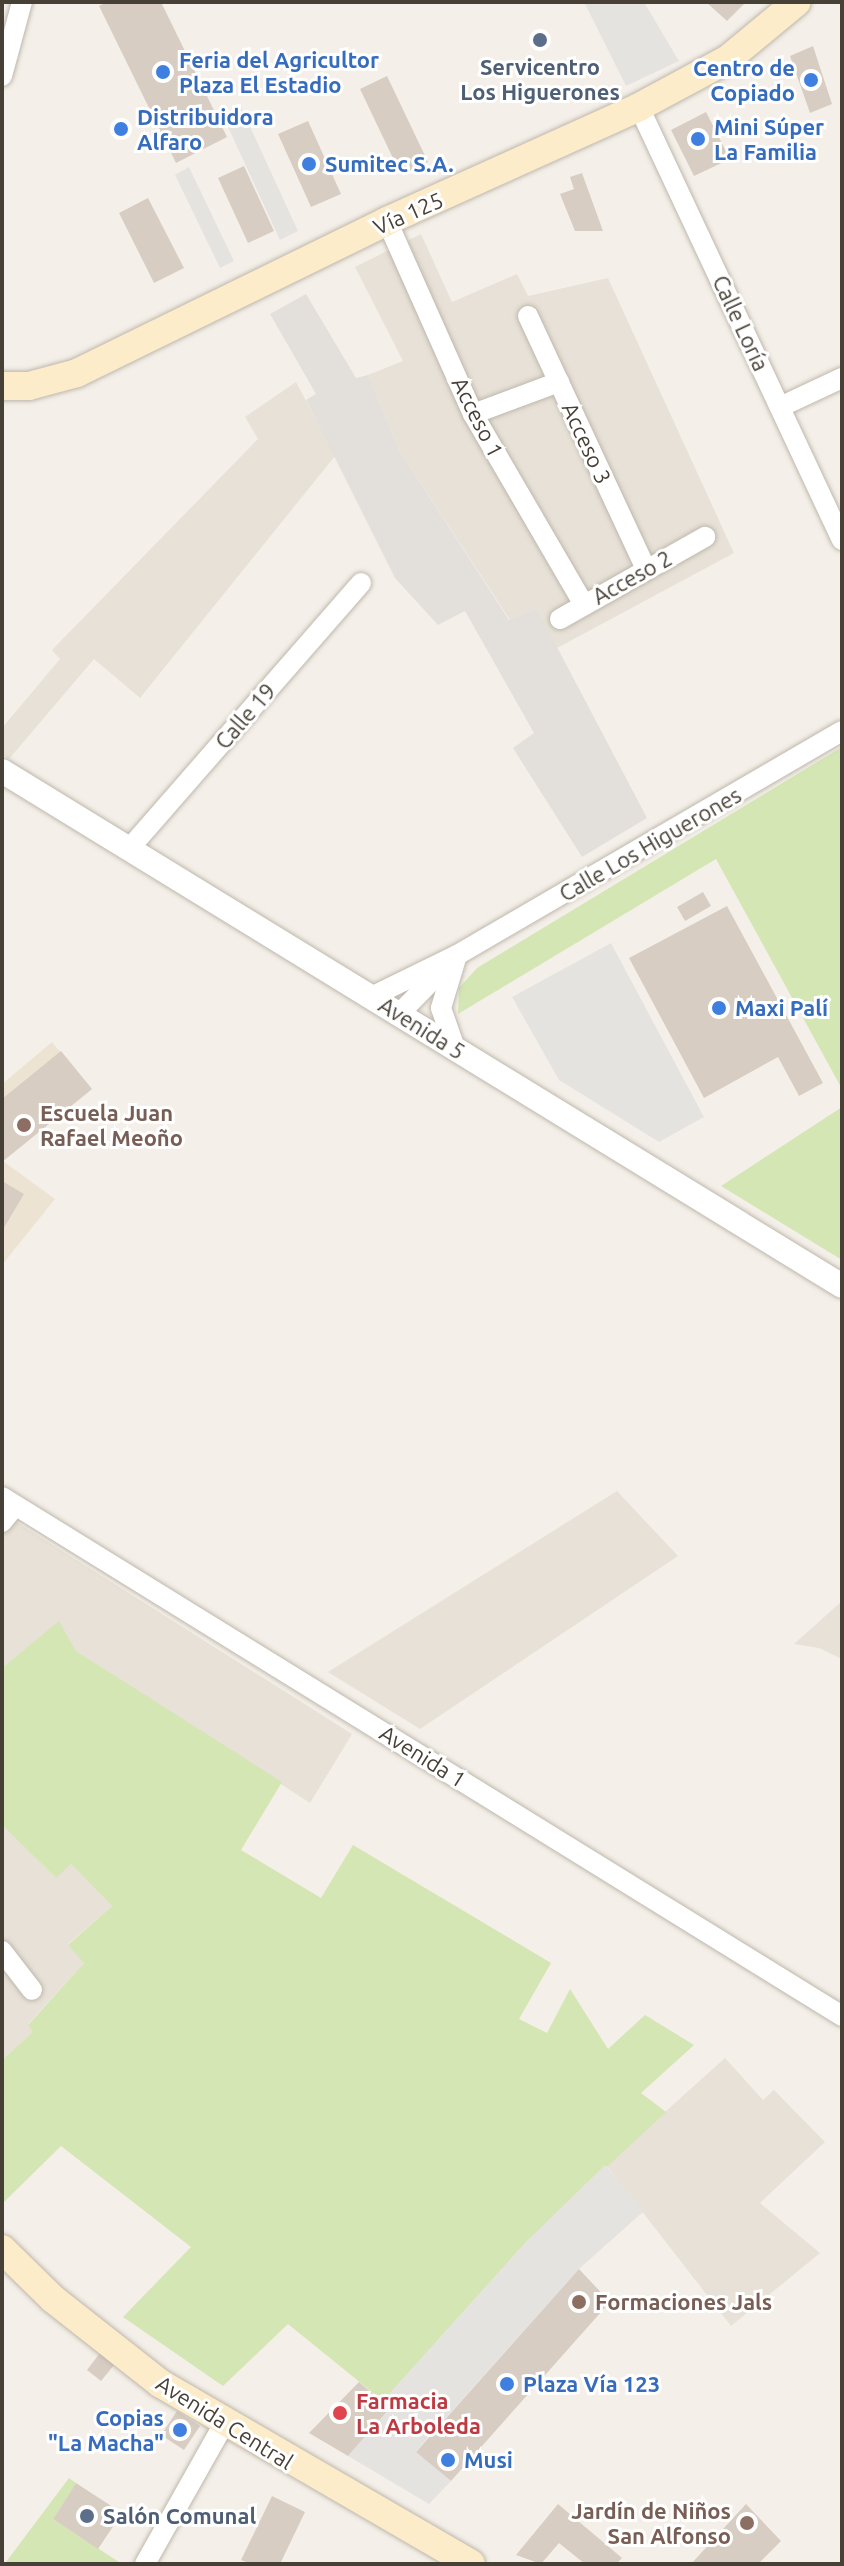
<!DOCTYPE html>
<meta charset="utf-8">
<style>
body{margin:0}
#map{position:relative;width:844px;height:2566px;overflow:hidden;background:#f4f0e9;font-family:Ubuntu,sans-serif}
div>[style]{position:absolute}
.residential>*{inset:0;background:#e7e1d7}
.industrial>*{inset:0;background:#e3dfda}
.education>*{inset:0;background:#ece3d3}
.green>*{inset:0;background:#d3e6b3}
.parking>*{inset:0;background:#e5e3e0}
.building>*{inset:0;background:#d8cdc2}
.roads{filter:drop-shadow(0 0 2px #bfb7ac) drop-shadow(0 0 2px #bfb7ac)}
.minor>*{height:20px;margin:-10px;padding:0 10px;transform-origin:10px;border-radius:10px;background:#fff}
.tertiary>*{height:24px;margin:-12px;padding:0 12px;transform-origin:12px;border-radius:12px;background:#fff}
.secondary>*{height:28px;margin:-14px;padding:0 14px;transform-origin:14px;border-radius:14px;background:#fcecca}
.dots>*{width:22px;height:22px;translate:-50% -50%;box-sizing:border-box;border:4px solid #fff;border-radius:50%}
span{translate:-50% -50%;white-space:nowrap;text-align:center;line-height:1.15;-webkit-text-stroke:6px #fff;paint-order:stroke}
.shop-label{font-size:22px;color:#366cbe;font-weight:700}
.left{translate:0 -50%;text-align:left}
.right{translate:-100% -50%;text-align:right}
.service-label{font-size:22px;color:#4e5e75;font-weight:700}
.street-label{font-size:22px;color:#474037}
.education-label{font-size:22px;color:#785e54;font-weight:700}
.health-label{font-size:22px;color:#be3a42;font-weight:700}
.frame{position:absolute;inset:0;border:4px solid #474037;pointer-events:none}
</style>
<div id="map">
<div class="residential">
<div style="clip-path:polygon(421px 234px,452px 302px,517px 274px,528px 296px,608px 278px,734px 553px,557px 648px,537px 609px,510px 620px,399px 450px,368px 375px,403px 361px,355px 267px)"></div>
<div style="clip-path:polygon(296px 382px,335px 456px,140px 698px,94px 659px,9px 759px,2px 754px,2px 728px,60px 659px,52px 650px,258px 439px,245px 417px)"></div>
<div style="clip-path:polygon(617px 1491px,678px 1556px,420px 1729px,328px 1672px)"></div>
<div style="clip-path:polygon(2px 1513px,352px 1734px,310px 1803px,76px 1651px,59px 1622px,2px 1668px)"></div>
<div style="clip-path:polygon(842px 1601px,842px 1659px,819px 1648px,794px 1644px)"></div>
<div style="clip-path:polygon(2px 1825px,55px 1877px,71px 1864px,112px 1906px,68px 1944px,84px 1963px,28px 2024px,33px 2032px,2px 2060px)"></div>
<div style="clip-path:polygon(725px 2058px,763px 2100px,774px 2090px,825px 2142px,760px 2203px,820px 2253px,731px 2326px,606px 2165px)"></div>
</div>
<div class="industrial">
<div style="clip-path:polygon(306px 294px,356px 378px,368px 375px,399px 450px,509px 620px,537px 609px,647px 818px,582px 857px,513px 748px,534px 733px,465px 611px,438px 625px,395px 578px,306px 400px,316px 394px,270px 314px)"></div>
</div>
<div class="education">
<div style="clip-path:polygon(52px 1042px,92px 1089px,3px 1161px,55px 1199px,2px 1265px,2px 1084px)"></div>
</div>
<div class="green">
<div style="clip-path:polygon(842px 747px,842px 1089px,716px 859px,458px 1014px,459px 988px,477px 968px)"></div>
<div style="clip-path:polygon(842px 1107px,842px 1260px,721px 1186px)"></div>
<div style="clip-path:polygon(59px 1621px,76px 1651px,282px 1782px,241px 1850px,321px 1898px,353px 1845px,551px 1963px,519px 2019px,547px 2033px,570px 1989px,608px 2049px,645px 2015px,694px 2045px,641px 2093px,666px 2112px,527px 2241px,383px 2401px,288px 2324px,223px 2386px,123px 2317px,191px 2247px,61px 2146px,2px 2204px,2px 2060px,33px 2032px,28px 2025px,84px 1963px,68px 1945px,112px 1906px,71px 1864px,56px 1878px,2px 1825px,2px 1668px)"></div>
<div style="clip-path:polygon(69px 2478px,76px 2483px,53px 2519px,122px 2564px,6px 2562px)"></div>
</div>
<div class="parking">
<div style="clip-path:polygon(584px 2px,644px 2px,679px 61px,626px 86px)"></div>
<div style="clip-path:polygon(241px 107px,298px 231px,280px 240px,223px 116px)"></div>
<div style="clip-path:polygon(189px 167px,234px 261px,220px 268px,175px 175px)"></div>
<div style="clip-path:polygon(611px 943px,704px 1117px,659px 1142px,559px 1080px,512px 997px)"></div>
<div style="clip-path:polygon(605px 2165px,644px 2211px,579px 2269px,416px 2451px,451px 2481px,429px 2504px,348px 2456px,390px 2408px,383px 2401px,527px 2241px)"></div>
</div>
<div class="building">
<div style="clip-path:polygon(107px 2px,161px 2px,227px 137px,176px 163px,99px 6px)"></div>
<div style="clip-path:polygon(706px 2px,746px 2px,727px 21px)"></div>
<div style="clip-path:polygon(813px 46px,832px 104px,810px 113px,790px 56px)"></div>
<div style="clip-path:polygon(387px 76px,428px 162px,401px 175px,360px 89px)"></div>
<div style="clip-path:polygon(706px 112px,730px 159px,694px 176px,671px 130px)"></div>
<div style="clip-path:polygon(308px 121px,341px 194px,311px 207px,278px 134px)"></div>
<div style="clip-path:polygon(244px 166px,274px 231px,248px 243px,218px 178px)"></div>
<div style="clip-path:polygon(582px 173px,603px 231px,575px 231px,560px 194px,574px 189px,570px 177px)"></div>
<div style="clip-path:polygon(148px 198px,184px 268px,154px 283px,119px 213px)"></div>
<div style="clip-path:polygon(703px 892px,711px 906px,685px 921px,677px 907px)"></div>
<div style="clip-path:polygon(727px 906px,823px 1083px,799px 1096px,778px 1057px,704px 1098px,629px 958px)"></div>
<div style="clip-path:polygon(61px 1051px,92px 1089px,2px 1162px,2px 1099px)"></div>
<div style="clip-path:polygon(2px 1181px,24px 1194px,2px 1231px)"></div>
<div style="clip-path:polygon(579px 2269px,610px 2302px,451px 2481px,416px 2452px)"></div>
<div style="clip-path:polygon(100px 2353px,114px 2365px,101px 2381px,87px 2370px)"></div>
<div style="clip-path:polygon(359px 2382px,390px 2408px,348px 2456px,309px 2433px)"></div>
<div style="clip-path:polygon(177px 2411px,200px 2426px,184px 2450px,161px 2435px)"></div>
<div style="clip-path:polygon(76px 2483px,122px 2513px,98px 2549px,53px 2519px)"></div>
<div style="clip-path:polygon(272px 2496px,305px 2512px,280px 2564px,251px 2564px,241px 2560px)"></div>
<div style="clip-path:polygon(558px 2504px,622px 2558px,616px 2564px,585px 2564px,559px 2543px,541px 2564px,516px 2555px)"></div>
<div style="clip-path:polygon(746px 2504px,781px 2541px,758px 2564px,691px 2564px)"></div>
</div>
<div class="roads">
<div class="minor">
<div style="left:2px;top:76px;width:77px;rotate:-74.9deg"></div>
<div style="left:639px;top:107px;width:478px;rotate:64.9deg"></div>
<div style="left:387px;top:221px;width:211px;rotate:66deg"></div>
<div style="left:473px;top:414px;width:221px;rotate:59.8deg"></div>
<div style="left:528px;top:316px;width:279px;rotate:65deg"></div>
<div style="left:780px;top:407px;width:68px;rotate:-25.1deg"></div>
<div style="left:473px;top:414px;width:92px;rotate:-20.4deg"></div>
<div style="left:560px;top:619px;width:167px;rotate:-29.5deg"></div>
<div style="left:129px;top:849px;width:353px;rotate:-48.9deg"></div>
<div style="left:371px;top:997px;width:96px;rotate:-26deg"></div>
<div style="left:457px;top:955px;width:445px;rotate:-30.2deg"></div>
<div style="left:399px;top:1014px;width:67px;rotate:-45.6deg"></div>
<div style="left:455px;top:1048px;width:42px;rotate:-109.3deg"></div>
<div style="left:441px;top:1008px;width:55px;rotate:-73.2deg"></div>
<div style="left:2px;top:1497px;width:987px;rotate:31.71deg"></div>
<div style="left:2px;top:1522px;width:21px;rotate:-51deg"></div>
<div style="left:2px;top:1951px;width:49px;rotate:52.4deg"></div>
<div style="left:145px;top:2564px;width:161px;rotate:-60.6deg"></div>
</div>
<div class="tertiary">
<div style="left:2px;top:771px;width:985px;rotate:31.51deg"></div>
</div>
<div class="secondary">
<div style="left:2px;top:386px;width:27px"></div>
<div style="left:29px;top:386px;width:50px;rotate:-15.2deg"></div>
<div style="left:77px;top:373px;width:345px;rotate:-26.1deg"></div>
<div style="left:387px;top:221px;width:277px;rotate:-24.3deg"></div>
<div style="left:639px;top:107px;width:101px;rotate:-28.3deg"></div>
<div style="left:728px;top:59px;width:89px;rotate:-39.6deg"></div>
<div style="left:2px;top:2249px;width:71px;rotate:44.4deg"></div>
<div style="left:53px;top:2299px;width:137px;rotate:38.2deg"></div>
<div style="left:161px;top:2384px;width:358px;rotate:30.1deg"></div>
</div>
</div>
<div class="dots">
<div style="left:540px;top:40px;background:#5c6f8a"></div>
<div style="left:163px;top:72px;background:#3f7fe0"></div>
<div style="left:811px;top:80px;background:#3f7fe0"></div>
<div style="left:121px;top:129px;background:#3f7fe0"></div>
<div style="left:698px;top:139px;background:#3f7fe0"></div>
<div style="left:309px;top:164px;background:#3f7fe0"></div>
<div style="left:719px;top:1008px;background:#3f7fe0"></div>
<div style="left:24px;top:1125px;background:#8d6e63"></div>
<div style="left:579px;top:2302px;background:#8d6e63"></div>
<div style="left:507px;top:2384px;background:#3f7fe0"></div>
<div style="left:340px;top:2413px;background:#e0444e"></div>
<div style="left:180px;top:2430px;background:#3f7fe0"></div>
<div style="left:448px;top:2460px;background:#3f7fe0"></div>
<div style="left:87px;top:2516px;background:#5c6f8a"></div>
<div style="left:747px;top:2523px;background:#8d6e63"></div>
</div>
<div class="shop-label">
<span class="left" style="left:179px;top:72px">Feria del Agricultor<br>Plaza El Estadio</span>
<span class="right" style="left:795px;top:80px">Centro de<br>Copiado</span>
<span class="left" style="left:137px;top:129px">Distribuidora<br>Alfaro</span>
<span class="left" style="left:714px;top:139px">Mini Súper<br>La Familia</span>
<span class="left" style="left:325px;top:164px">Sumitec S.A.</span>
<span class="left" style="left:735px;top:1008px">Maxi Palí</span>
<span class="left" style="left:523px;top:2384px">Plaza Vía 123</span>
<span class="right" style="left:164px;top:2430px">Copias<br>"La Macha"</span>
<span class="left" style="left:464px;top:2460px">Musi</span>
</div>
<div class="service-label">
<span style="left:540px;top:79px">Servicentro<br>Los Higuerones</span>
<span class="left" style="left:103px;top:2516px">Salón Comunal</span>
</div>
<div class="street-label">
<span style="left:408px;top:213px;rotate:-24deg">Vía 125</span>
<span style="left:741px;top:323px;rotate:65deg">Calle Loría</span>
<span style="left:478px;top:417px;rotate:63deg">Acceso 1</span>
<span style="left:587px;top:443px;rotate:65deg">Acceso 3</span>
<span style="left:632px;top:577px;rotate:-29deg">Acceso 2</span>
<span style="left:245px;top:716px;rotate:-49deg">Calle 19</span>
<span style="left:650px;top:844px;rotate:-30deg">Calle Los Higuerones</span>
<span style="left:422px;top:1028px;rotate:32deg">Avenida 5</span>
<span style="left:423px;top:1756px;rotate:32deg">Avenida 1</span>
<span style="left:225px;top:2422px;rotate:32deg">Avenida Central</span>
</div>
<div class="education-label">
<span class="left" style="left:40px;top:1125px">Escuela Juan<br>Rafael Meoño</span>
<span class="left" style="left:595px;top:2302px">Formaciones Jals</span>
<span class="right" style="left:731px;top:2523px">Jardín de Niños<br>San Alfonso</span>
</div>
<div class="health-label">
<span class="left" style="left:356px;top:2413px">Farmacia<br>La Arboleda</span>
</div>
<div class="frame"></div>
</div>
